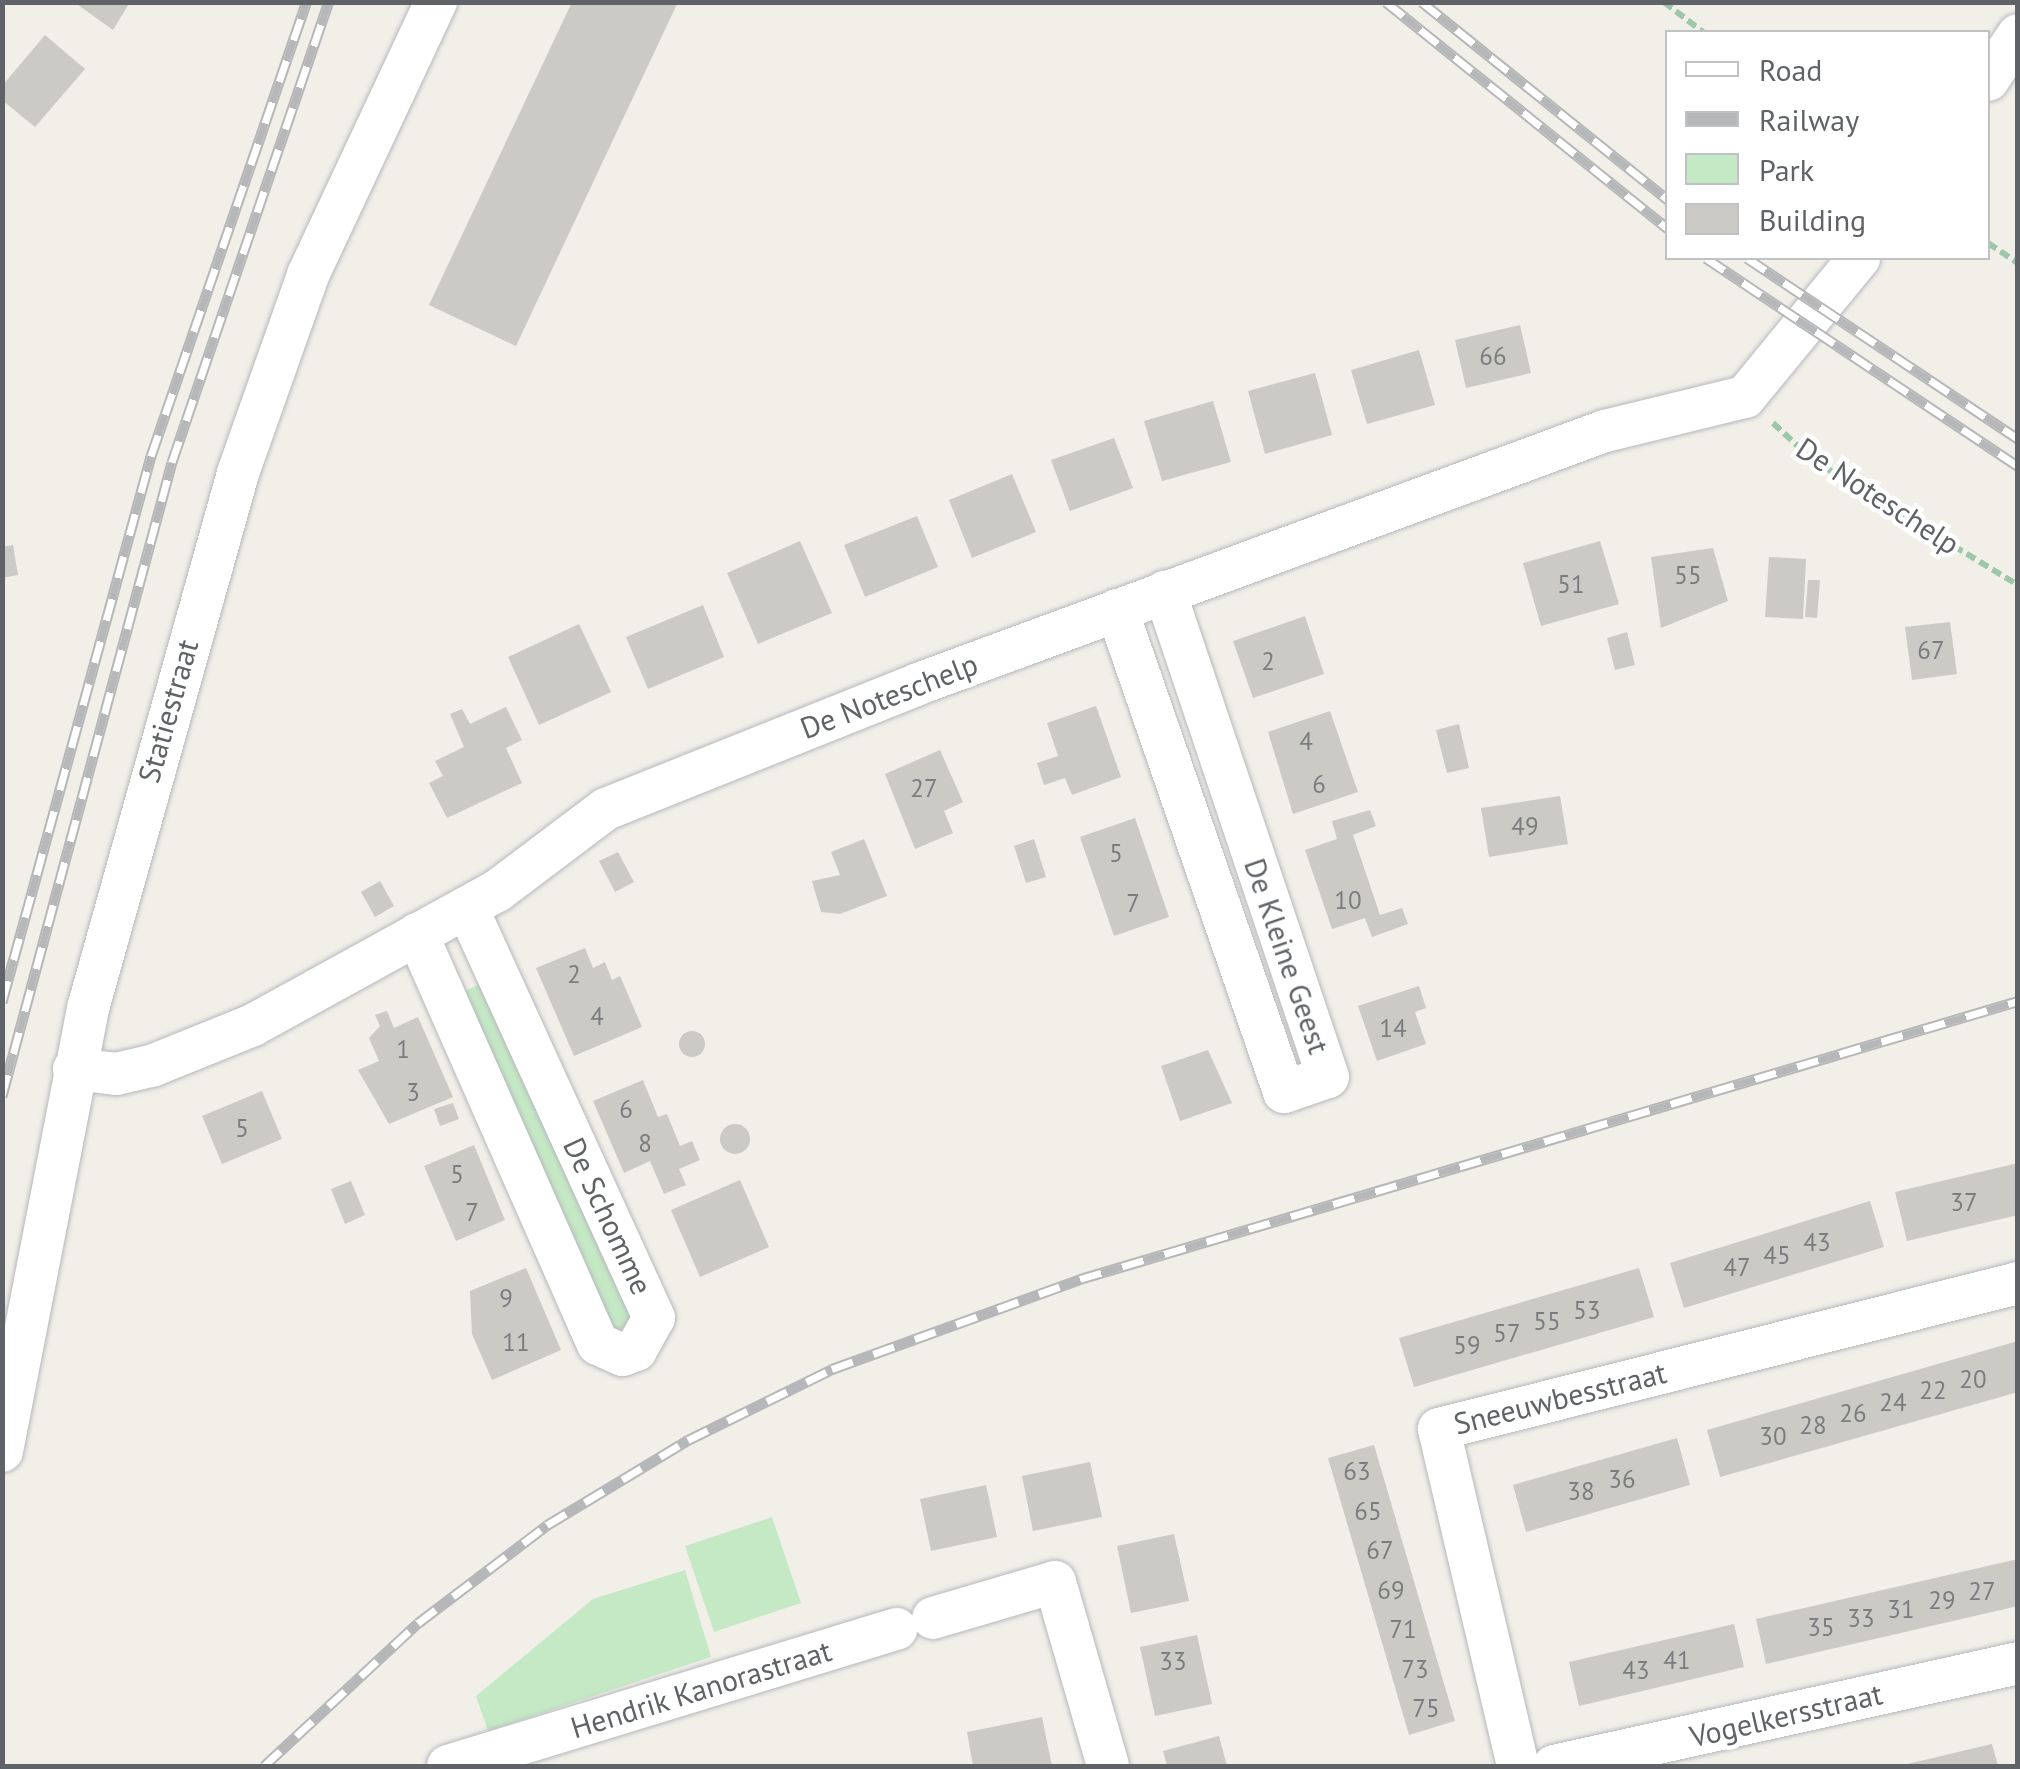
<!DOCTYPE html>
<style>
body{margin:0}
#map{position:relative;width:2020px;height:1769px;overflow:hidden;background:#f1efe8;font-family:"PT Sans",sans-serif}
div>[style]{position:absolute}
.green>*{inset:0;background:#c5e8c5}
.building>*{inset:0;background:#cccac5}
.round{border-radius:50%}
.path>*{height:6px;margin-top:-3px;transform-origin:0;background:repeating-linear-gradient(90deg,#9cc7a9 0 10px,transparent 0 15px)}
.roads{filter:drop-shadow(0 0 2px #b5b8bc) drop-shadow(0 0 2px #b5b8bc)}
.street>*{height:42px;margin:-21px;padding:0 21px;transform-origin:21px;border-radius:21px;background:#fff}
.rail>*{height:11px;margin-top:-5.5px;transform-origin:0;background:repeating-linear-gradient(90deg,#fff 0 22px,#b6b7b8 0 44px);box-sizing:border-box;border-block:2px solid #b6b7b8}
span{translate:-50% -50%;white-space:nowrap;text-align:center;line-height:1.15;-webkit-text-stroke:9px #fff;paint-order:stroke}
.number-label{font-size:25px;color:#7a7d7f}
.number-label span{-webkit-text-stroke-width:0}
.street-label{font-size:30px;color:#5f6368}
.frame{position:absolute;inset:0;border:5px solid #5f6368;pointer-events:none}
.legend{position:absolute;left:1665px;top:30px;width:325px;height:230px;box-sizing:border-box;background:#fff;border:2px solid #bfc1c3;margin:0;padding:12px 18px;list-style:none;font-size:30px;color:#5f6368}
.legend li{display:flex;align-items:center;gap:20px;height:50px}
.legend b{width:50px;border:2px solid #bfc1c3}
</style>
<div id="map">
<div class="green">
<div style="clip-path:polygon(487px 981px,635px 1324px,610px 1334px,463px 992px)"></div>
<div style="clip-path:polygon(772px 1517px,801px 1603px,714px 1632px,685px 1546px)"></div>
<div style="clip-path:polygon(685px 1570px,711px 1657px,488px 1731px,476px 1696px,593px 1599px)"></div>
</div>
<div class="building">
<div style="clip-path:polygon(74px 2px,130px 2px,113px 30px)"></div>
<div style="clip-path:polygon(572px 2px,678px 2px,516px 346px,429px 305px)"></div>
<div style="clip-path:polygon(45px 35px,85px 69px,35px 127px,2px 100px,2px 86px)"></div>
<div style="clip-path:polygon(1520px 325px,1531px 373px,1466px 388px,1455px 340px)"></div>
<div style="clip-path:polygon(1419px 350px,1435px 405px,1367px 424px,1351px 370px)"></div>
<div style="clip-path:polygon(1315px 373px,1332px 435px,1265px 454px,1248px 391px)"></div>
<div style="clip-path:polygon(1213px 401px,1231px 462px,1162px 481px,1144px 421px)"></div>
<div style="clip-path:polygon(1114px 438px,1133px 488px,1070px 511px,1051px 460px)"></div>
<div style="clip-path:polygon(1012px 474px,1036px 532px,972px 558px,949px 500px)"></div>
<div style="clip-path:polygon(917px 516px,938px 567px,865px 597px,844px 545px)"></div>
<div style="clip-path:polygon(800px 541px,832px 613px,758px 644px,727px 573px)"></div>
<div style="clip-path:polygon(1600px 541px,1619px 604px,1541px 626px,1523px 563px)"></div>
<div style="clip-path:polygon(13px 545px,18px 575px,2px 578px,2px 547px)"></div>
<div style="clip-path:polygon(1713px 548px,1728px 601px,1661px 628px,1651px 557px)"></div>
<div style="clip-path:polygon(1769px 557px,1806px 559px,1803px 619px,1765px 617px)"></div>
<div style="clip-path:polygon(1808px 580px,1820px 580px,1817px 618px,1805px 617px)"></div>
<div style="clip-path:polygon(703px 605px,724px 657px,648px 689px,626px 637px)"></div>
<div style="clip-path:polygon(1305px 616px,1324px 674px,1253px 698px,1233px 641px)"></div>
<div style="clip-path:polygon(1950px 622px,1957px 674px,1912px 680px,1905px 627px)"></div>
<div style="clip-path:polygon(579px 624px,611px 692px,539px 725px,508px 657px)"></div>
<div style="clip-path:polygon(1627px 632px,1635px 665px,1615px 670px,1607px 638px)"></div>
<div style="clip-path:polygon(1096px 706px,1121px 777px,1072px 795px,1065px 778px,1044px 785px,1037px 763px,1058px 756px,1047px 723px)"></div>
<div style="clip-path:polygon(506px 707px,522px 740px,506px 748px,522px 783px,447px 818px,429px 783px,443px 776px,435px 761px,464px 747px,450px 714px,462px 709px,470px 724px)"></div>
<div style="clip-path:polygon(1330px 711px,1358px 792px,1293px 814px,1268px 732px)"></div>
<div style="clip-path:polygon(1459px 724px,1469px 768px,1447px 773px,1436px 730px)"></div>
<div style="clip-path:polygon(940px 750px,963px 802px,944px 811px,953px 833px,915px 849px,885px 774px)"></div>
<div style="clip-path:polygon(1560px 796px,1568px 844px,1489px 857px,1481px 808px)"></div>
<div style="clip-path:polygon(1370px 810px,1376px 826px,1353px 835px,1380px 915px,1402px 908px,1408px 924px,1372px 937px,1365px 918px,1332px 929px,1305px 850px,1337px 839px,1332px 821px)"></div>
<div style="clip-path:polygon(1135px 818px,1169px 917px,1114px 936px,1080px 837px)"></div>
<div style="clip-path:polygon(864px 839px,887px 896px,840px 914px,821px 912px,812px 881px,840px 875px,831px 852px)"></div>
<div style="clip-path:polygon(1034px 839px,1046px 877px,1026px 883px,1014px 846px)"></div>
<div style="clip-path:polygon(618px 852px,634px 882px,615px 892px,599px 861px)"></div>
<div style="clip-path:polygon(380px 881px,394px 906px,375px 917px,361px 892px)"></div>
<div style="clip-path:polygon(585px 948px,593px 968px,605px 962px,612px 980px,620px 976px,642px 1027px,574px 1056px,536px 968px)"></div>
<div style="clip-path:polygon(1419px 986px,1426px 1008px,1415px 1012px,1426px 1044px,1377px 1061px,1358px 1006px)"></div>
<div style="clip-path:polygon(387px 1011px,394px 1028px,418px 1017px,453px 1097px,389px 1124px,358px 1070px,379px 1061px,369px 1038px,380px 1026px,375px 1015px)"></div>
<div class="round" style="left:679px;top:1031px;width:26px;height:26px"></div>
<div style="clip-path:polygon(1208px 1050px,1232px 1103px,1180px 1121px,1161px 1066px)"></div>
<div style="clip-path:polygon(643px 1080px,658px 1117px,667px 1114px,680px 1146px,692px 1141px,700px 1160px,679px 1169px,686px 1185px,664px 1194px,650px 1161px,624px 1173px,593px 1101px)"></div>
<div style="clip-path:polygon(262px 1091px,282px 1139px,222px 1164px,202px 1116px)"></div>
<div style="clip-path:polygon(453px 1103px,459px 1119px,440px 1126px,434px 1109px)"></div>
<div class="round" style="left:720px;top:1124px;width:30px;height:30px"></div>
<div style="clip-path:polygon(474px 1145px,505px 1220px,456px 1241px,424px 1166px)"></div>
<div style="clip-path:polygon(2018px 1163px,2018px 1215px,1907px 1241px,1895px 1192px)"></div>
<div style="clip-path:polygon(740px 1180px,769px 1247px,700px 1277px,671px 1210px)"></div>
<div style="clip-path:polygon(351px 1181px,365px 1215px,345px 1224px,331px 1189px)"></div>
<div style="clip-path:polygon(1870px 1201px,1884px 1247px,1684px 1308px,1670px 1263px)"></div>
<div style="clip-path:polygon(526px 1268px,561px 1350px,492px 1380px,472px 1334px,470px 1291px)"></div>
<div style="clip-path:polygon(1639px 1268px,1654px 1317px,1414px 1387px,1399px 1338px)"></div>
<div style="clip-path:polygon(2018px 1341px,2018px 1392px,1720px 1477px,1707px 1430px)"></div>
<div style="clip-path:polygon(1677px 1438px,1690px 1485px,1526px 1532px,1513px 1485px)"></div>
<div style="clip-path:polygon(1374px 1445px,1455px 1721px,1409px 1735px,1328px 1458px)"></div>
<div style="clip-path:polygon(1090px 1462px,1102px 1517px,1033px 1531px,1022px 1476px)"></div>
<div style="clip-path:polygon(986px 1485px,997px 1537px,931px 1551px,920px 1499px)"></div>
<div style="clip-path:polygon(1174px 1534px,1189px 1601px,1131px 1613px,1117px 1546px)"></div>
<div style="clip-path:polygon(2018px 1559px,2018px 1606px,1766px 1664px,1756px 1619px)"></div>
<div style="clip-path:polygon(1734px 1624px,1744px 1667px,1579px 1706px,1569px 1662px)"></div>
<div style="clip-path:polygon(1197px 1635px,1212px 1704px,1155px 1716px,1140px 1647px)"></div>
<div style="clip-path:polygon(1042px 1717px,1052px 1766px,973px 1766px,967px 1732px)"></div>
<div style="clip-path:polygon(1219px 1736px,1227px 1766px,1167px 1766px,1163px 1751px)"></div>
<div style="clip-path:polygon(1992px 1744px,1998px 1766px,1903px 1766px,1903px 1765px)"></div>
</div>
<div class="path">
<div style="left:1664px;top:2px;width:49px;rotate:37.6deg"></div>
<div style="left:1988px;top:243px;width:36px;rotate:34deg"></div>
<div style="left:1773px;top:423px;width:54px;rotate:42.8deg"></div>
<div style="left:1813px;top:460px;width:240px;rotate:31.4deg"></div>
</div>
<div class="roads">
<div class="street">
<div style="left:1988px;top:80px;width:54px;rotate:-56.3deg"></div>
<div style="left:1117px;top:610px;width:510px;rotate:70.89deg"></div>
<div style="left:1284px;top:1092px;width:46px;rotate:-18.8deg"></div>
<div style="left:1328px;top:1077px;width:512px;rotate:-108.58deg"></div>
<div style="left:417px;top:934px;width:448px;rotate:66.2deg"></div>
<div style="left:598px;top:1344px;width:27px;rotate:24deg"></div>
<div style="left:623px;top:1355px;width:14px;rotate:-21deg"></div>
<div style="left:636px;top:1350px;width:37px;rotate:-61deg"></div>
<div style="left:654px;top:1318px;width:451px;rotate:-114.5deg"></div>
<div style="left:74px;top:1069px;width:42px;rotate:6.8deg"></div>
<div style="left:116px;top:1074px;width:39px;rotate:-13deg"></div>
<div style="left:154px;top:1065px;width:107px;rotate:-22deg"></div>
<div style="left:253px;top:1025px;width:278px;rotate:-28.8deg"></div>
<div style="left:497px;top:891px;width:136px;rotate:-37deg"></div>
<div style="left:606px;top:809px;width:336px;rotate:-21.8deg"></div>
<div style="left:918px;top:684px;width:732px;rotate:-20.22deg"></div>
<div style="left:1605px;top:431px;width:144px;rotate:-13.7deg"></div>
<div style="left:1745px;top:397px;width:180px;rotate:-50.6deg"></div>
<div style="left:2px;top:1451px;width:454px;rotate:-79deg"></div>
<div style="left:89px;top:1005px;width:552px;rotate:-74.35deg"></div>
<div style="left:238px;top:473px;width:210px;rotate:-70.5deg"></div>
<div style="left:308px;top:275px;width:302px;rotate:-64.9deg"></div>
<div style="left:933px;top:1618px;width:127px;rotate:-16.4deg"></div>
<div style="left:1055px;top:1582px;width:191px;rotate:73.9deg"></div>
<div style="left:448px;top:1766px;width:469px;rotate:-17deg"></div>
<div style="left:1518px;top:1766px;width:346px;rotate:-103.2deg"></div>
<div style="left:1439px;top:1429px;width:597px;rotate:-14.15deg"></div>
<div style="left:1554px;top:1766px;width:475px;rotate:-12.5deg"></div>
</div>
</div>
<div class="rail">
<div style="left:1386px;top:2px;width:362px;rotate:38.8deg"></div>
<div style="left:1422px;top:2px;width:316px;rotate:38.8deg"></div>
<div style="left:1706px;top:258px;width:375px;rotate:33.7deg"></div>
<div style="left:1747px;top:258px;width:326px;rotate:33.7deg"></div>
<div style="left:2px;top:1002px;width:566px;rotate:-74.74deg"></div>
<div style="left:151px;top:456px;width:480px;rotate:-71.1deg"></div>
<div style="left:2px;top:1096px;width:656px;rotate:-74.99deg"></div>
<div style="left:172px;top:462px;width:486px;rotate:-71.2deg"></div>
<div style="left:264px;top:1766px;width:210px;rotate:-42.9deg"></div>
<div style="left:418px;top:1623px;width:162px;rotate:-37.2deg"></div>
<div style="left:547px;top:1525px;width:165px;rotate:-31.1deg"></div>
<div style="left:688px;top:1440px;width:161px;rotate:-26.2deg"></div>
<div style="left:832px;top:1369px;width:264px;rotate:-19.9deg"></div>
<div style="left:1080px;top:1279px;width:978px;rotate:-16.51deg"></div>
</div>
<div class="number-label">
<span style="left:1493px;top:356px">66</span>
<span style="left:1688px;top:575px">55</span>
<span style="left:1571px;top:584px">51</span>
<span style="left:1931px;top:650px">67</span>
<span style="left:1268px;top:661px">2</span>
<span style="left:1306px;top:741px">4</span>
<span style="left:1319px;top:784px">6</span>
<span style="left:924px;top:788px">27</span>
<span style="left:1525px;top:826px">49</span>
<span style="left:1116px;top:853px">5</span>
<span style="left:1348px;top:900px">10</span>
<span style="left:1133px;top:903px">7</span>
<span style="left:574px;top:974px">2</span>
<span style="left:597px;top:1016px">4</span>
<span style="left:1393px;top:1028px">14</span>
<span style="left:403px;top:1049px">1</span>
<span style="left:413px;top:1092px">3</span>
<span style="left:626px;top:1109px">6</span>
<span style="left:242px;top:1128px">5</span>
<span style="left:645px;top:1143px">8</span>
<span style="left:457px;top:1174px">5</span>
<span style="left:1964px;top:1202px">37</span>
<span style="left:472px;top:1212px">7</span>
<span style="left:1817px;top:1242px">43</span>
<span style="left:1777px;top:1255px">45</span>
<span style="left:1737px;top:1267px">47</span>
<span style="left:506px;top:1298px">9</span>
<span style="left:1587px;top:1310px">53</span>
<span style="left:1547px;top:1321px">55</span>
<span style="left:1507px;top:1333px">57</span>
<span style="left:516px;top:1342px">11</span>
<span style="left:1467px;top:1345px">59</span>
<span style="left:1973px;top:1379px">20</span>
<span style="left:1933px;top:1390px">22</span>
<span style="left:1893px;top:1402px">24</span>
<span style="left:1853px;top:1413px">26</span>
<span style="left:1813px;top:1425px">28</span>
<span style="left:1773px;top:1436px">30</span>
<span style="left:1357px;top:1471px">63</span>
<span style="left:1622px;top:1479px">36</span>
<span style="left:1581px;top:1491px">38</span>
<span style="left:1368px;top:1511px">65</span>
<span style="left:1380px;top:1550px">67</span>
<span style="left:1391px;top:1590px">69</span>
<span style="left:1982px;top:1591px">27</span>
<span style="left:1942px;top:1600px">29</span>
<span style="left:1901px;top:1609px">31</span>
<span style="left:1861px;top:1618px">33</span>
<span style="left:1821px;top:1627px">35</span>
<span style="left:1403px;top:1629px">71</span>
<span style="left:1677px;top:1660px">41</span>
<span style="left:1173px;top:1661px">33</span>
<span style="left:1415px;top:1669px">73</span>
<span style="left:1636px;top:1670px">43</span>
<span style="left:1426px;top:1708px">75</span>
</div>
<div class="street-label">
<span style="left:1878px;top:496px;rotate:33deg">De Noteschelp</span>
<span style="left:889px;top:696px;rotate:-21deg">De Noteschelp</span>
<span style="left:168px;top:711px;rotate:-74deg">Statiestraat</span>
<span style="left:1287px;top:956px;rotate:71deg">De Kleine Geest</span>
<span style="left:608px;top:1216px;rotate:65deg">De Schomme</span>
<span style="left:1560px;top:1398px;rotate:-14deg">Sneeuwbesstraat</span>
<span style="left:701px;top:1689px;rotate:-17deg">Hendrik Kanorastraat</span>
<span style="left:1786px;top:1715px;rotate:-13deg">Vogelkersstraat</span>
</div>
<div class="frame"></div>
<ul class="legend">
<li><b style="height:12px;background:#fff"></b>Road</li>
<li><b style="height:12px;background:#b6b7b8"></b>Railway</li>
<li><b style="height:28px;background:#c5e8c5"></b>Park</li>
<li><b style="height:28px;background:#cccac5"></b>Building</li>
</ul>
</div>
